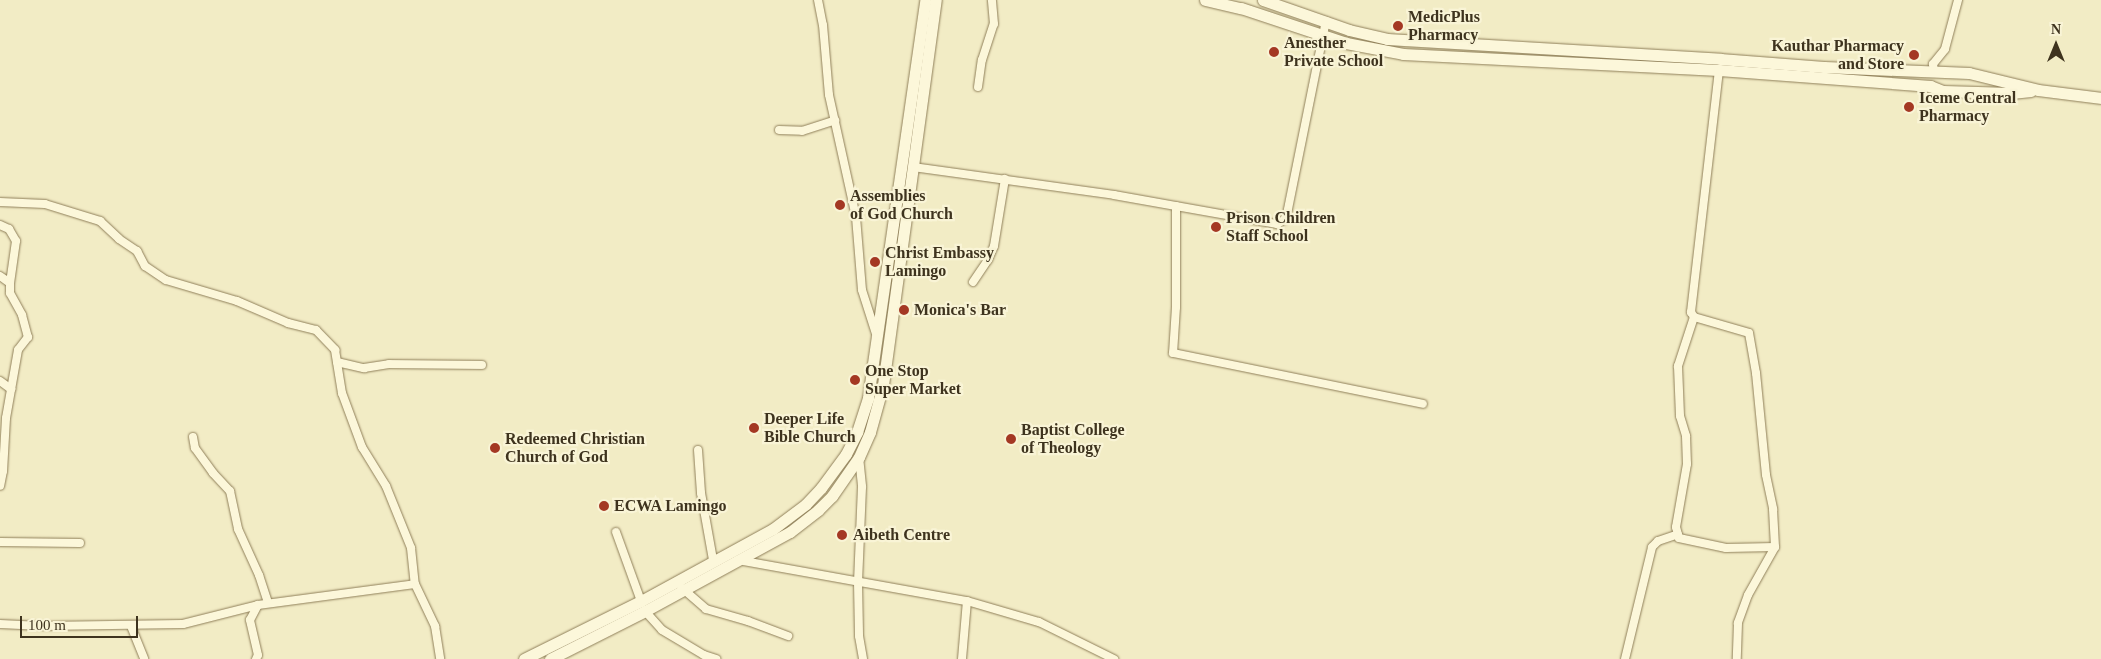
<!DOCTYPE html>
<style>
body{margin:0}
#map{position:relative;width:2101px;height:659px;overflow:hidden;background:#f2ecc5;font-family:"Times New Roman",serif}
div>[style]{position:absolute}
.roads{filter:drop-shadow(0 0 1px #8f7f59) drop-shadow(0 0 1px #8f7f59)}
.street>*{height:8px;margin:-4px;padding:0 4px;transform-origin:4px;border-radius:4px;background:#fcf7da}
.secondary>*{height:11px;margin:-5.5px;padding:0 5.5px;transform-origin:5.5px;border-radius:5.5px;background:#fcf7da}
.dots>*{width:14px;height:14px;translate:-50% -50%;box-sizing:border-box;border:2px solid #f9f4d6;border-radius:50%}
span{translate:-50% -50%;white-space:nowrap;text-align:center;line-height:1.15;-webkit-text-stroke:4.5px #f9f4d6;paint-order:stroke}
.poi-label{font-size:16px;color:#3e331e;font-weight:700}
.left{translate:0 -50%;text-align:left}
.right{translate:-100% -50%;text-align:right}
.north{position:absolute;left:2031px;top:20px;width:50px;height:50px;-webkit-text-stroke:4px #f9f4d6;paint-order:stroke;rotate:0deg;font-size:14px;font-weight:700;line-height:20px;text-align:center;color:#3e331e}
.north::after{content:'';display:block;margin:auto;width:18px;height:22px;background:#3e331e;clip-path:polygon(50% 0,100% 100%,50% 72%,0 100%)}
.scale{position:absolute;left:20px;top:616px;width:118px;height:22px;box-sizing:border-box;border:2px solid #3e331e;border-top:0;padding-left:6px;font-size:15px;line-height:18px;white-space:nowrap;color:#3e331e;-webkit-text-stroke:4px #f9f4d6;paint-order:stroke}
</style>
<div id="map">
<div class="roads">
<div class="street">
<div style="left:818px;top:0;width:25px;rotate:79deg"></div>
<div style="left:823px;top:25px;width:70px;rotate:85.1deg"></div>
<div style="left:829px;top:95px;width:125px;rotate:77.5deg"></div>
<div style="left:856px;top:217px;width:73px;rotate:85.3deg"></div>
<div style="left:862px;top:290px;width:46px;rotate:72.3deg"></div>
<div style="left:1719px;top:70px;width:244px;rotate:96.6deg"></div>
<div style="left:1691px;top:312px;width:6px;rotate:59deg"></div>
<div style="left:1694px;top:317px;width:57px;rotate:16.2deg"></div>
<div style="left:1749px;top:333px;width:41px;rotate:80.1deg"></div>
<div style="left:1756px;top:373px;width:102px;rotate:84.4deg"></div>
<div style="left:1766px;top:475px;width:35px;rotate:78deg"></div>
<div style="left:1773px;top:509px;width:38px;rotate:87deg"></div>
<div style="left:1775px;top:547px;width:55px;rotate:119.4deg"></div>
<div style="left:1748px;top:595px;width:30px;rotate:110deg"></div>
<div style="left:1738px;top:623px;width:36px;rotate:92deg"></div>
<div style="left:1934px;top:72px;width:8px;rotate:-97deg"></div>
<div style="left:1933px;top:64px;width:19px;rotate:-51deg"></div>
<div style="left:1945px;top:49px;width:51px;rotate:-75.1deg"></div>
<div style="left:978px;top:87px;width:27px;rotate:-82deg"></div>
<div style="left:982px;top:60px;width:38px;rotate:-72deg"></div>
<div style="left:994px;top:24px;width:24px;rotate:-95deg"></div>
<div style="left:779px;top:130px;width:23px;rotate:2deg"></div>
<div style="left:802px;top:131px;width:35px;rotate:-18deg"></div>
<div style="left:913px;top:167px;width:203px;rotate:7.9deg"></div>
<div style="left:1114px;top:195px;width:166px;rotate:10.1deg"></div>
<div style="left:1277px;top:224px;width:8px;rotate:-30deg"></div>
<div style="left:1284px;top:220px;width:7px;rotate:-63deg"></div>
<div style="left:1287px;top:214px;width:197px;rotate:-78.6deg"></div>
<div style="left:0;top:202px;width:45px;rotate:2.5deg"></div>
<div style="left:45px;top:204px;width:58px;rotate:17.2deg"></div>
<div style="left:100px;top:221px;width:26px;rotate:43deg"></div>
<div style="left:119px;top:239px;width:22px;rotate:34deg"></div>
<div style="left:137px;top:251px;width:17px;rotate:62deg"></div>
<div style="left:145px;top:266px;width:25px;rotate:34deg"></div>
<div style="left:166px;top:280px;width:74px;rotate:16.5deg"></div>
<div style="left:237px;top:301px;width:56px;rotate:23.3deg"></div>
<div style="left:288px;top:323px;width:29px;rotate:14deg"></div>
<div style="left:316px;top:330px;width:28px;rotate:46deg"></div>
<div style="left:335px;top:350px;width:44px;rotate:80.8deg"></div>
<div style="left:342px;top:393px;width:58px;rotate:69.7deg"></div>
<div style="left:362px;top:447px;width:46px;rotate:58.4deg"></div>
<div style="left:386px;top:486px;width:67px;rotate:68deg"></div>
<div style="left:411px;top:548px;width:36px;rotate:84deg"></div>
<div style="left:1176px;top:206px;width:101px;rotate:90deg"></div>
<div style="left:1176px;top:307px;width:46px;rotate:93.7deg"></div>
<div style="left:1173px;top:353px;width:255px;rotate:11.5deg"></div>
<div style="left:0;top:225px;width:10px;rotate:24deg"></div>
<div style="left:9px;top:229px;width:14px;rotate:60deg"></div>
<div style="left:16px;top:241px;width:42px;rotate:98.1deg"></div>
<div style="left:0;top:276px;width:12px;rotate:35deg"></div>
<div style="left:10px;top:283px;width:10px;rotate:90deg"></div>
<div style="left:10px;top:293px;width:25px;rotate:61deg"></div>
<div style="left:22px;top:315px;width:23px;rotate:75deg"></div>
<div style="left:28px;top:337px;width:16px;rotate:128deg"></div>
<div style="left:18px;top:350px;width:69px;rotate:100deg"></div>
<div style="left:6px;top:418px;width:53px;rotate:93.2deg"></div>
<div style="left:3px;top:471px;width:15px;rotate:101deg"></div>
<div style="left:973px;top:282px;width:27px;rotate:-56deg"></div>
<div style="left:988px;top:260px;width:15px;rotate:-67deg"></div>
<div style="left:994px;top:246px;width:68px;rotate:-80.7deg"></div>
<div style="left:1694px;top:317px;width:52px;rotate:108.1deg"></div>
<div style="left:1678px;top:366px;width:50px;rotate:87.7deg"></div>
<div style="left:1680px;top:416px;width:21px;rotate:73deg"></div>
<div style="left:1686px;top:436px;width:28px;rotate:88deg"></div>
<div style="left:1687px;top:464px;width:64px;rotate:99.9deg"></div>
<div style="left:1676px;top:527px;width:11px;rotate:75deg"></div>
<div style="left:1679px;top:538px;width:48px;rotate:12deg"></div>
<div style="left:1726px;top:548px;width:49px;rotate:-1.2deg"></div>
<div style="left:337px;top:362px;width:28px;rotate:13deg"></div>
<div style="left:364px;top:368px;width:25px;rotate:-9deg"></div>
<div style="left:389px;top:364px;width:93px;rotate:0.6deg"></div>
<div style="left:0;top:381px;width:14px;rotate:36deg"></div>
<div style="left:193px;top:437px;width:11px;rotate:80deg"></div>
<div style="left:195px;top:448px;width:31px;rotate:54deg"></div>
<div style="left:213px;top:473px;width:25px;rotate:47deg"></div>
<div style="left:230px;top:491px;width:39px;rotate:78deg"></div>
<div style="left:238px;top:529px;width:51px;rotate:65.5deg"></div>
<div style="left:259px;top:575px;width:29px;rotate:72deg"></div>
<div style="left:698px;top:450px;width:43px;rotate:86deg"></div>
<div style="left:701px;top:493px;width:68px;rotate:79.8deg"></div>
<div style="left:859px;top:457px;width:30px;rotate:84deg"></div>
<div style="left:862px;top:487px;width:95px;rotate:92.4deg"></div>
<div style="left:858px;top:582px;width:54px;rotate:88.9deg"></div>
<div style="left:859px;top:636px;width:23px;rotate:80deg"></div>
<div style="left:616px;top:532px;width:73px;rotate:70.1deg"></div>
<div style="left:0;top:542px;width:80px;rotate:0.7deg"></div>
<div style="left:738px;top:560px;width:233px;rotate:10.2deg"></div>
<div style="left:967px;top:601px;width:75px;rotate:16.3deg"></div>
<div style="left:1039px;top:622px;width:84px;rotate:26.3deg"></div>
<div style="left:682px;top:588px;width:32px;rotate:41deg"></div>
<div style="left:706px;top:609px;width:44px;rotate:15.9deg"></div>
<div style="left:748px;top:621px;width:43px;rotate:20.6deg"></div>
<div style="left:645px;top:611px;width:25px;rotate:48deg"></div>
<div style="left:662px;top:630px;width:49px;rotate:30.8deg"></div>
<div style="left:704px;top:655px;width:13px;rotate:18deg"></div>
<div style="left:0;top:624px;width:42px;rotate:2.7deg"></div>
<div style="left:42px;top:626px;width:141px;rotate:-0.8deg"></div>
<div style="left:183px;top:624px;width:77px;rotate:-14.2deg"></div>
<div style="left:258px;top:605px;width:158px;rotate:-7.6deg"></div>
<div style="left:415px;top:584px;width:47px;rotate:64.5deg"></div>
<div style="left:435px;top:626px;width:33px;rotate:81deg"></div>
<div style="left:131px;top:626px;width:35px;rotate:68deg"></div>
<div style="left:256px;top:659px;width:4px;rotate:-63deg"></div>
<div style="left:258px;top:655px;width:36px;rotate:-103deg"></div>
<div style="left:250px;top:620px;width:17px;rotate:-62deg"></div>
<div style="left:962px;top:659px;width:58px;rotate:-85.1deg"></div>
<div style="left:1625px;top:659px;width:115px;rotate:-76.4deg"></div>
<div style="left:1652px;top:547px;width:8px;rotate:-45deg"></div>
<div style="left:1658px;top:541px;width:21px;rotate:-19deg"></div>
</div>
<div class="secondary">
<div style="left:1205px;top:0;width:37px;rotate:13deg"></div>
<div style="left:1241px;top:8px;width:111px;rotate:18.4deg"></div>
<div style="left:1346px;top:43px;width:58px;rotate:10.9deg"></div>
<div style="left:1403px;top:54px;width:316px;rotate:2.9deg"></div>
<div style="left:1719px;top:70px;width:212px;rotate:4.3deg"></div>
<div style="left:1930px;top:86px;width:14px;rotate:21deg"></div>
<div style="left:1943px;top:91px;width:68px;rotate:1.7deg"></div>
<div style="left:2011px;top:93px;width:20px;rotate:-6deg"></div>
<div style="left:1263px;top:0;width:91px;rotate:19.2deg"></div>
<div style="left:1349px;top:30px;width:39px;rotate:13deg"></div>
<div style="left:1387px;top:39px;width:334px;rotate:3.4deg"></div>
<div style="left:1720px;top:59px;width:104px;rotate:4.4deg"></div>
<div style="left:1824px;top:67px;width:145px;rotate:2.4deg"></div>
<div style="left:1969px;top:73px;width:71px;rotate:13.8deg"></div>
<div style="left:2038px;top:90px;width:64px;rotate:7.2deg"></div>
<div style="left:524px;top:659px;width:131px;rotate:-26.4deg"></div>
<div style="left:641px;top:601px;width:150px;rotate:-28.6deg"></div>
<div style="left:773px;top:529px;width:41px;rotate:-37.1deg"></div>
<div style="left:806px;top:504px;width:22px;rotate:-47deg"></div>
<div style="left:821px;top:488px;width:42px;rotate:-53.7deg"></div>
<div style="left:846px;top:454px;width:25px;rotate:-63deg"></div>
<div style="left:857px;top:432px;width:36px;rotate:-72deg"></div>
<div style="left:868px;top:398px;width:402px;rotate:-81.8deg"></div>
<div style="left:550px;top:659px;width:106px;rotate:-26.8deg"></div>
<div style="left:645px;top:611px;width:165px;rotate:-28.6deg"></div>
<div style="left:790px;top:532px;width:36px;rotate:-38deg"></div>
<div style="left:818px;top:510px;width:20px;rotate:-45deg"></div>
<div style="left:832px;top:496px;width:47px;rotate:-55.3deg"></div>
<div style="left:859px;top:457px;width:27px;rotate:-66deg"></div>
<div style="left:870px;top:432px;width:49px;rotate:-74.5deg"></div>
<div style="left:883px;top:385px;width:389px;rotate:-82.2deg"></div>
</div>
</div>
<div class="dots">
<div style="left:1398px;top:26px;background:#a43823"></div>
<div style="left:1274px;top:52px;background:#a43823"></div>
<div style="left:1914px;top:55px;background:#a43823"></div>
<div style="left:1909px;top:107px;background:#a43823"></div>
<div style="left:840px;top:205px;background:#a43823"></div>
<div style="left:1216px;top:227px;background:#a43823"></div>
<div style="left:875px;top:262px;background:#a43823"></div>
<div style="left:904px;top:310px;background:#a43823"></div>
<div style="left:855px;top:380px;background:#a43823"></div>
<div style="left:754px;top:428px;background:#a43823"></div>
<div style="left:1011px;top:439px;background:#a43823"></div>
<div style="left:495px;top:448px;background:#a43823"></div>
<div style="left:604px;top:506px;background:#a43823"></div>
<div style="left:842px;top:535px;background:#a43823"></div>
</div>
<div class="poi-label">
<span class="left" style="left:1408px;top:26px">MedicPlus<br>Pharmacy</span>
<span class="left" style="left:1284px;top:52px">Anesther<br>Private School</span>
<span class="right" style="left:1904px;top:55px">Kauthar Pharmacy<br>and Store</span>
<span class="left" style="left:1919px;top:107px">Iceme Central<br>Pharmacy</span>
<span class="left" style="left:850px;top:205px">Assemblies<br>of God Church</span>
<span class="left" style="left:1226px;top:227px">Prison Children<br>Staff School</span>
<span class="left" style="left:885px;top:262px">Christ Embassy<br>Lamingo</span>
<span class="left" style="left:914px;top:310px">Monica's Bar</span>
<span class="left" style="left:865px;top:380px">One Stop<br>Super Market</span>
<span class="left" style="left:764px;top:428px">Deeper Life<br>Bible Church</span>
<span class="left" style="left:1021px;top:439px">Baptist College<br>of Theology</span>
<span class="left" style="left:505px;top:448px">Redeemed Christian<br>Church of God</span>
<span class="left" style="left:614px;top:506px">ECWA Lamingo</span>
<span class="left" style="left:853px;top:535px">Aibeth Centre</span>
</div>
<div class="north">N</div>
<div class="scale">100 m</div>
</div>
